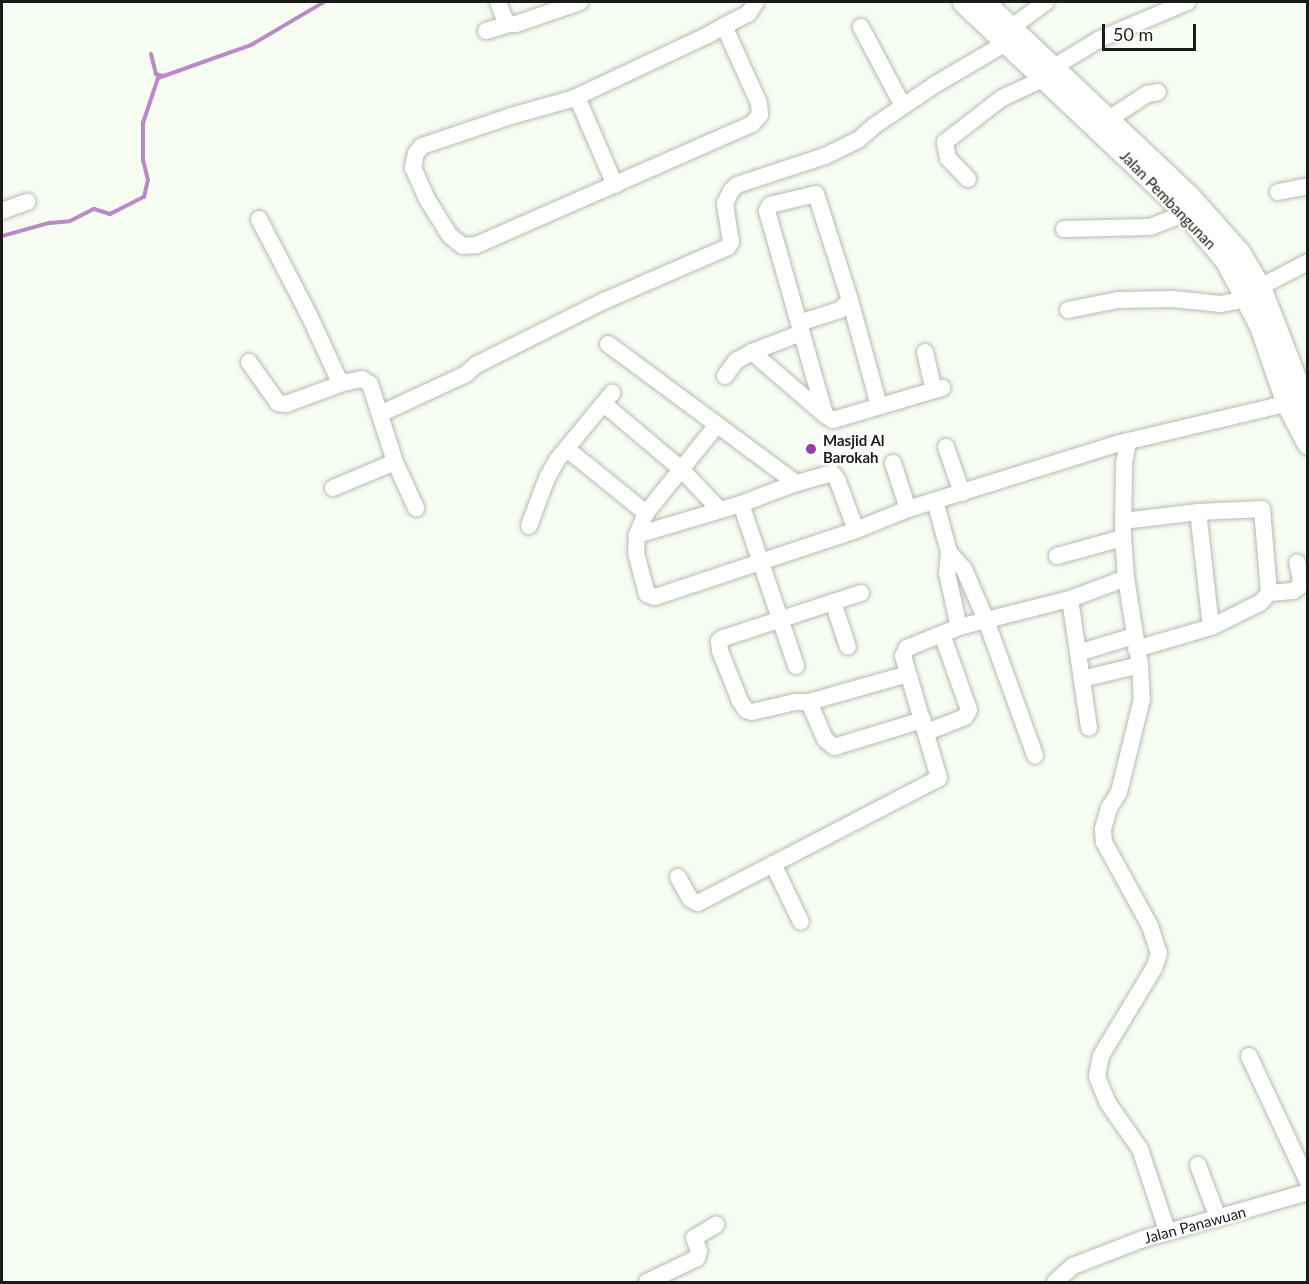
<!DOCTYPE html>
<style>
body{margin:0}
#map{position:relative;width:1309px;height:1284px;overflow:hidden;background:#f8fdf4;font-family:Lato,sans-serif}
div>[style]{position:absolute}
.stream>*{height:4px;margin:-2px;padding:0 2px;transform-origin:2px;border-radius:2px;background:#b98ac5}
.roads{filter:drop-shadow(0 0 2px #b6bbb2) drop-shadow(0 0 2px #b6bbb2)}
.minor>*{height:16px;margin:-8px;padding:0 8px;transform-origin:8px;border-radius:8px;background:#fff}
.major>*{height:21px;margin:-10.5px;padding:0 10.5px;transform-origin:10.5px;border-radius:10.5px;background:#fff}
.dots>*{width:16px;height:16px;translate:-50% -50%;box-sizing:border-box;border:3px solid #fff;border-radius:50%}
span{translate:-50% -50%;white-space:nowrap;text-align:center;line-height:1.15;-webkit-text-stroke:5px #fff;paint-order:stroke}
.street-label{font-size:15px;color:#1a1c19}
.poi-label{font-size:15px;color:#1a1c19;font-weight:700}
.left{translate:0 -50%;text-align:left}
.frame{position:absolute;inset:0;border:3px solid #1a1c19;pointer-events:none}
.scale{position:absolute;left:1102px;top:24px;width:94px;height:27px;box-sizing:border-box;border:3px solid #1a1c19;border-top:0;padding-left:8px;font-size:18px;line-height:21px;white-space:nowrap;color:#1a1c19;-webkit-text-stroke:4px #fff;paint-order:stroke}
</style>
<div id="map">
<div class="stream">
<div style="left:151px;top:54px;width:21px;rotate:76deg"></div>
<div style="left:156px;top:74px;width:7px;rotate:16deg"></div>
<div style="left:2px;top:236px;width:49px;rotate:-15.5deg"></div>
<div style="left:49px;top:223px;width:21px;rotate:-5deg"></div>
<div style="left:70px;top:221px;width:27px;rotate:-27deg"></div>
<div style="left:94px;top:209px;width:17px;rotate:17deg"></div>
<div style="left:110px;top:214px;width:38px;rotate:-27deg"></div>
<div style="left:144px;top:197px;width:17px;rotate:-77deg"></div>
<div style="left:148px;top:180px;width:21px;rotate:-104deg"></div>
<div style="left:143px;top:160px;width:37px;rotate:-90deg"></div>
<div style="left:143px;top:123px;width:47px;rotate:-71.6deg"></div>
<div style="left:158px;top:78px;width:99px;rotate:-19.5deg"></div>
<div style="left:251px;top:45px;width:85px;rotate:-30.5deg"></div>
</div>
<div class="roads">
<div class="minor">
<div style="left:498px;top:2px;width:17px;rotate:69deg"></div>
<div style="left:504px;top:18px;width:8px;rotate:50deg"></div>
<div style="left:509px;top:24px;width:7px"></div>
<div style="left:516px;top:24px;width:68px;rotate:-19deg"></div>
<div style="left:724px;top:26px;width:85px;rotate:65.6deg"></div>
<div style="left:759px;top:103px;width:12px;rotate:85deg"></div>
<div style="left:760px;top:115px;width:12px;rotate:132deg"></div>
<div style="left:752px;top:124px;width:300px;rotate:156.3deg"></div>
<div style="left:477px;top:245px;width:14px;rotate:176deg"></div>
<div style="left:463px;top:246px;width:16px;rotate:-142deg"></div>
<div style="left:450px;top:236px;width:44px;rotate:-121.9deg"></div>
<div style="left:427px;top:199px;width:34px;rotate:-114deg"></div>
<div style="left:413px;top:168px;width:15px;rotate:-79deg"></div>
<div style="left:416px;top:153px;width:9px;rotate:-49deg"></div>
<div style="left:422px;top:146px;width:94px;rotate:-18.6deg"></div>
<div style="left:511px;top:116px;width:63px;rotate:-15.6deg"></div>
<div style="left:572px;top:99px;width:150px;rotate:-25.2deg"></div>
<div style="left:708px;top:35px;width:18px;rotate:-29deg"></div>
<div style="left:724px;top:26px;width:27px;rotate:-27deg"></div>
<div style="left:748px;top:14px;width:14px;rotate:-56deg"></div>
<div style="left:861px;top:27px;width:89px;rotate:62deg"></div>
<div style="left:1012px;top:27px;width:42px;rotate:-36.3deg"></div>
<div style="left:486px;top:31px;width:24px;rotate:-17deg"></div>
<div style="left:1054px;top:67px;width:54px;rotate:-31.3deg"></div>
<div style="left:1100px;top:39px;width:95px;rotate:-23deg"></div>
<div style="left:577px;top:97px;width:96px;rotate:66.6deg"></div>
<div style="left:1109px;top:119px;width:45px;rotate:-33.3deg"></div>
<div style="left:1147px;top:94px;width:11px;rotate:-10deg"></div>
<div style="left:968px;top:179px;width:29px;rotate:-134deg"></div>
<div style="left:948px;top:158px;width:16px;rotate:-101deg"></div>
<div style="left:945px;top:142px;width:72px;rotate:-37.7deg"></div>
<div style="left:1002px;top:98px;width:47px;rotate:-24.9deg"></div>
<div style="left:1278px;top:192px;width:31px;rotate:-11deg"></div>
<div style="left:2px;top:211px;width:27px;rotate:-20deg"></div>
<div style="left:259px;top:219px;width:108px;rotate:62.5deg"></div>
<div style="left:309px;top:315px;width:69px;rotate:65.3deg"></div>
<div style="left:338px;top:378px;width:7px;rotate:45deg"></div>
<div style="left:343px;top:383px;width:19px;rotate:-12deg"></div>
<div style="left:362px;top:379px;width:9px;rotate:32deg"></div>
<div style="left:370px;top:384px;width:82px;rotate:72.2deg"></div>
<div style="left:395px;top:462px;width:51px;rotate:65.5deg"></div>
<div style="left:1064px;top:229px;width:86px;rotate:-1.3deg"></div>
<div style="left:1150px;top:227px;width:39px;rotate:-21deg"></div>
<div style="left:1260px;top:287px;width:54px;rotate:-27.5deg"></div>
<div style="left:850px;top:300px;width:109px;rotate:74.6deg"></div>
<div style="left:1068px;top:310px;width:51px;rotate:-11.3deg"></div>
<div style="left:1118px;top:300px;width:55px;rotate:-1deg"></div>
<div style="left:1173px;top:299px;width:48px;rotate:5.9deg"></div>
<div style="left:1221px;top:304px;width:26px;rotate:-11deg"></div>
<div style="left:799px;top:323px;width:43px;rotate:-17.6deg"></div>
<div style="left:840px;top:310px;width:14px;rotate:-45deg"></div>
<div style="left:850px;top:300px;width:111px;rotate:-107.8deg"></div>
<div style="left:816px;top:194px;width:47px;rotate:166.6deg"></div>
<div style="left:770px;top:205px;width:7px;rotate:117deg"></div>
<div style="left:767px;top:211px;width:212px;rotate:74.1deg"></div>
<div style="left:825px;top:415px;width:9px;rotate:32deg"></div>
<div style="left:833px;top:420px;width:114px;rotate:-16.4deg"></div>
<div style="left:608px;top:344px;width:234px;rotate:36.5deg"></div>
<div style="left:752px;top:352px;width:96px;rotate:40.8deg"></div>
<div style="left:925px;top:352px;width:39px;rotate:77deg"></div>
<div style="left:249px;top:362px;width:50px;rotate:54.7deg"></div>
<div style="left:278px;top:403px;width:8px;rotate:7deg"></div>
<div style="left:286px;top:404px;width:61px;rotate:-20.2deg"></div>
<div style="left:725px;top:376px;width:19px;rotate:-54deg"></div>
<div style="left:736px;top:361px;width:18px;rotate:-29deg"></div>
<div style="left:752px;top:352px;width:53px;rotate:-21.2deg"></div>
<div style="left:604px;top:404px;width:102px;rotate:40.2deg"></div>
<div style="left:682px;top:470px;width:54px;rotate:46.5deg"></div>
<div style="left:380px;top:414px;width:95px;rotate:-24.9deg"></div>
<div style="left:466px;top:374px;width:13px;rotate:-42deg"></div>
<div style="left:476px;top:365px;width:143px;rotate:-26.6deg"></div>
<div style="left:604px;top:301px;width:135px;rotate:-23.5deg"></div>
<div style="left:728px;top:247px;width:6px;rotate:-59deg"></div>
<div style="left:731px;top:242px;width:39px;rotate:-99deg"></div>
<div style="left:725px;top:203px;width:13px;rotate:-63deg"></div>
<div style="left:731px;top:191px;width:8px;rotate:-45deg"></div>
<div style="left:737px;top:185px;width:93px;rotate:-18.2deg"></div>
<div style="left:825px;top:156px;width:37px;rotate:-26deg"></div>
<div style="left:858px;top:140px;width:21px;rotate:-41deg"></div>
<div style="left:874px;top:126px;width:75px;rotate:-34.1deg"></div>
<div style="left:936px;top:84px;width:81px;rotate:-30.4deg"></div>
<div style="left:1128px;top:441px;width:23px;rotate:100deg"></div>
<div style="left:1124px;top:464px;width:74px;rotate:90.8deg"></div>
<div style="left:1123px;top:538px;width:40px;rotate:85.7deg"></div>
<div style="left:1126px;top:578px;width:88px;rotate:80.9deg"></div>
<div style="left:1140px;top:665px;width:34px;rotate:87deg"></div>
<div style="left:1142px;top:699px;width:96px;rotate:103.9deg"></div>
<div style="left:1119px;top:792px;width:19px;rotate:122deg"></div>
<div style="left:1109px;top:808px;width:22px;rotate:106deg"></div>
<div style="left:1103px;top:829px;width:13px;rotate:86deg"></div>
<div style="left:1104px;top:842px;width:96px;rotate:61.3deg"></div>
<div style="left:1150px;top:926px;width:28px;rotate:72deg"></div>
<div style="left:1159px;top:953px;width:16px;rotate:108deg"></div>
<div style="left:1154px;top:968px;width:103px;rotate:121.1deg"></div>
<div style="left:1101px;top:1056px;width:21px;rotate:101deg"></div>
<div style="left:1097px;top:1077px;width:28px;rotate:67deg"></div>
<div style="left:1108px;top:1103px;width:56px;rotate:55.2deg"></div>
<div style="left:1140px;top:1149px;width:85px;rotate:71.6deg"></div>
<div style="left:946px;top:447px;width:49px;rotate:70.8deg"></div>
<div style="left:567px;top:449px;width:102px;rotate:39deg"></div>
<div style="left:893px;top:463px;width:48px;rotate:71.9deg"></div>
<div style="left:333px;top:488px;width:67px;rotate:-22.8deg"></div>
<div style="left:935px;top:501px;width:53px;rotate:74.6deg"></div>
<div style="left:949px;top:552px;width:21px;rotate:95deg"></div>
<div style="left:947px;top:573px;width:55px;rotate:77.5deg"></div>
<div style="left:741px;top:504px;width:171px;rotate:71.2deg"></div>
<div style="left:1123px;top:521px;width:76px;rotate:-6.8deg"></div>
<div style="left:1198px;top:512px;width:64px;rotate:-2.7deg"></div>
<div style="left:1262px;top:509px;width:84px;rotate:85.2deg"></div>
<div style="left:529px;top:526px;width:51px;rotate:-69.4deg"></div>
<div style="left:547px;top:478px;width:21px;rotate:-61deg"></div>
<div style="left:557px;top:460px;width:87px;rotate:-50.6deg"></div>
<div style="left:856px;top:530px;width:54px;rotate:-110.4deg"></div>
<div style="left:837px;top:479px;width:8px;rotate:-130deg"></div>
<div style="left:832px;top:473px;width:37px;rotate:164deg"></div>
<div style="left:796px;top:483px;width:59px;rotate:159.1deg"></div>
<div style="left:741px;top:504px;width:109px;rotate:163.4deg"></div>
<div style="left:637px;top:535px;width:18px;rotate:93deg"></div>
<div style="left:636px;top:553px;width:42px;rotate:75deg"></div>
<div style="left:647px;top:594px;width:9px;rotate:21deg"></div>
<div style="left:655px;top:597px;width:212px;rotate:-18.4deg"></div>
<div style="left:856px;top:530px;width:56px;rotate:-22deg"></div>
<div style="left:908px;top:509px;width:222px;rotate:-17.3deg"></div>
<div style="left:1120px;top:443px;width:183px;rotate:-13.3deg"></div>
<div style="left:637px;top:535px;width:24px;rotate:-68deg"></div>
<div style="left:646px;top:513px;width:113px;rotate:-51.1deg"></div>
<div style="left:949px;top:552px;width:23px;rotate:49deg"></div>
<div style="left:964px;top:569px;width:56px;rotate:66.7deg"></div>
<div style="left:986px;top:620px;width:144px;rotate:70.1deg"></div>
<div style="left:1057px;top:556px;width:68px;rotate:-15.3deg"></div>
<div style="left:861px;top:593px;width:145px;rotate:161.9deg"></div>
<div style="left:723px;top:638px;width:5px;rotate:143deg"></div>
<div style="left:719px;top:641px;width:10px;rotate:84deg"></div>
<div style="left:720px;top:651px;width:54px;rotate:68.2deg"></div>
<div style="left:740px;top:701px;width:11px;rotate:56deg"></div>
<div style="left:746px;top:710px;width:6px;rotate:18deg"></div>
<div style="left:752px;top:712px;width:44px;rotate:-13.1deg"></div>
<div style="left:795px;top:702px;width:14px"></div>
<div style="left:809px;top:702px;width:103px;rotate:-15.8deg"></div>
<div style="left:1070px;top:599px;width:130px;rotate:81.6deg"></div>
<div style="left:833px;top:602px;width:47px;rotate:71.6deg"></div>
<div style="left:1211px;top:627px;width:55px;rotate:-26.1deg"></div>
<div style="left:1260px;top:603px;width:13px;rotate:-48deg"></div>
<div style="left:1269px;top:593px;width:24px;rotate:-5deg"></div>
<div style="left:1293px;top:591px;width:7px;rotate:-34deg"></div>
<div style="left:1299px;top:587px;width:8px;rotate:-76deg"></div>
<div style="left:1301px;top:579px;width:17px;rotate:-103deg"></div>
<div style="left:1136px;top:649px;width:78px;rotate:-16.3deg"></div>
<div style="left:1211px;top:627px;width:116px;rotate:-96.4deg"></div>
<div style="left:1078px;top:653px;width:59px;rotate:-16.9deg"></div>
<div style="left:1082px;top:679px;width:60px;rotate:-13.6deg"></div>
<div style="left:809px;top:702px;width:40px;rotate:66.6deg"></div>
<div style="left:825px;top:739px;width:12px;rotate:42deg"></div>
<div style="left:834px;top:747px;width:93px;rotate:-16.9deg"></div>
<div style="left:927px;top:732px;width:41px;rotate:-21.5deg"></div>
<div style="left:965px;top:717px;width:8px;rotate:-60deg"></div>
<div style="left:969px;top:710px;width:81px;rotate:-109.6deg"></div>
<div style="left:773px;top:864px;width:64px;rotate:64.2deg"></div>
<div style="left:678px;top:877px;width:25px;rotate:61deg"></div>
<div style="left:690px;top:899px;width:9px;rotate:27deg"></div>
<div style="left:698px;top:903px;width:271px;rotate:-27.4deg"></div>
<div style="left:939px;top:778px;width:127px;rotate:-106.4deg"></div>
<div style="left:903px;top:656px;width:9px;rotate:-63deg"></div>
<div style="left:907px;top:648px;width:56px;rotate:-22deg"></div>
<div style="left:959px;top:627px;width:114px;rotate:-14.2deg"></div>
<div style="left:1070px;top:599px;width:60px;rotate:-20.6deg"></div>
<div style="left:1249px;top:1056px;width:139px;rotate:64.9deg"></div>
<div style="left:1198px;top:1165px;width:57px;rotate:69.3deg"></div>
<div style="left:647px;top:1282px;width:55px;rotate:-25.6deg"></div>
<div style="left:697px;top:1258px;width:7px;rotate:-74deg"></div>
<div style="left:699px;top:1251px;width:14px;rotate:-111deg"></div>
<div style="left:694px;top:1238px;width:26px;rotate:-31deg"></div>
<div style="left:1055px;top:1282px;width:24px;rotate:-42deg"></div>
<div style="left:1073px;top:1266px;width:75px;rotate:-21.1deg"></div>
<div style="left:1143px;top:1239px;width:172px;rotate:-15.9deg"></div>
</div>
<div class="major">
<div style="left:963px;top:2px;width:307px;rotate:43.4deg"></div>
<div style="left:1186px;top:213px;width:62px;rotate:50.2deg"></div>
<div style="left:1226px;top:261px;width:73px;rotate:62.4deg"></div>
<div style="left:1260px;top:326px;width:83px;rotate:70.9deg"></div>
<div style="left:1287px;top:404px;width:45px;rotate:62.3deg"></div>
<div style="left:985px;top:3px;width:282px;rotate:43.4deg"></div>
<div style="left:1190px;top:197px;width:74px;rotate:48.3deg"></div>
<div style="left:1239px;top:252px;width:41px;rotate:59deg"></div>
<div style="left:1260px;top:287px;width:133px;rotate:68.8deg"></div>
</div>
</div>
<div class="dots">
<div style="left:811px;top:449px;background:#953daa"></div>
</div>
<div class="street-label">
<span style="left:1168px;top:200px;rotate:46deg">Jalan Pembangunan</span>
<span style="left:1195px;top:1225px;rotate:-15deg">Jalan Panawuan</span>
</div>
<div class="poi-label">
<span class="left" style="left:823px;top:449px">Masjid Al<br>Barokah</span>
</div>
<div class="frame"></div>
<div class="scale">50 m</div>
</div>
